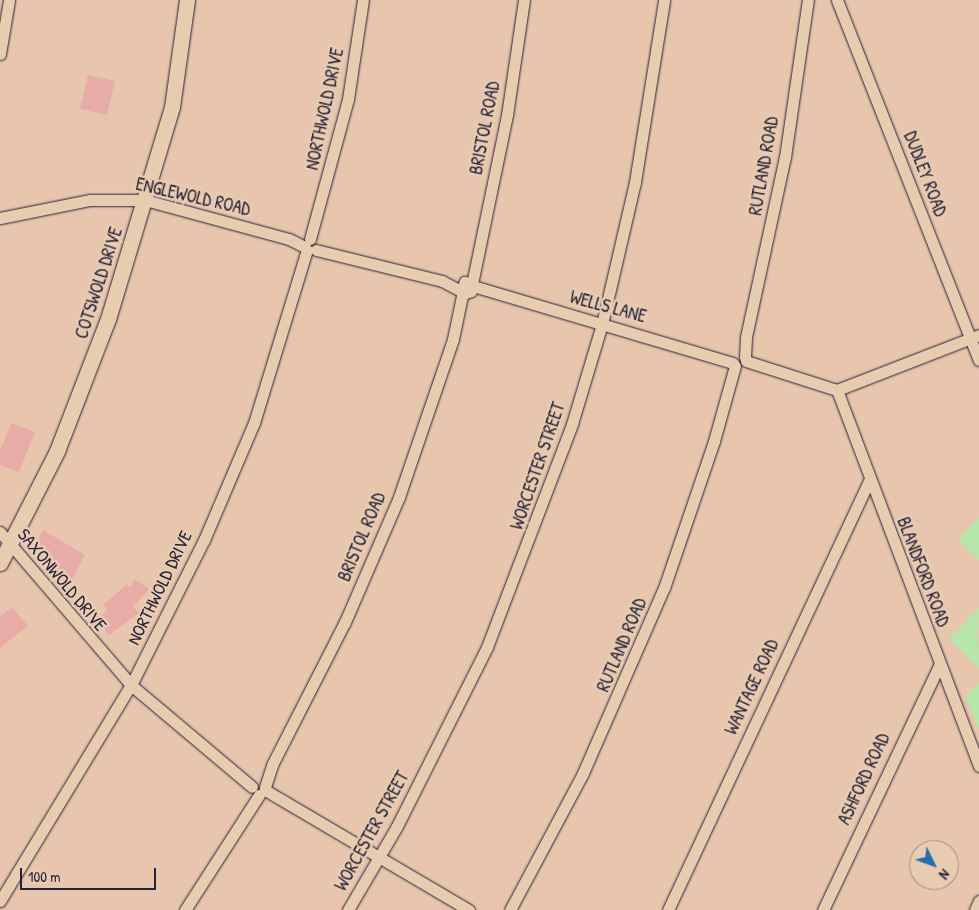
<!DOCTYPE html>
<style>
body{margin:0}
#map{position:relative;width:979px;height:910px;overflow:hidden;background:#e8c6ad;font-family:"Patrick Hand",sans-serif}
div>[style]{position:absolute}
.green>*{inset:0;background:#b4e7a8}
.building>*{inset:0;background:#e7aca7}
.roads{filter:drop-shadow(0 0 1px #22223b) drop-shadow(0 0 1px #22223b)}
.minor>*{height:11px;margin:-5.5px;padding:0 5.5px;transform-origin:5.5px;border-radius:5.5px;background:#e8ccaf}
.major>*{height:15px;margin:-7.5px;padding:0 7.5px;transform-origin:7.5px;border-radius:7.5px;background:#e8ccaf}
span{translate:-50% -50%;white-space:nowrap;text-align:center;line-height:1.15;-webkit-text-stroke:5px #e8ccaf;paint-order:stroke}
.street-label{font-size:18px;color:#22223b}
.north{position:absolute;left:909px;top:840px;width:50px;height:50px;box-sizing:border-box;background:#e8ccaf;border:1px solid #998881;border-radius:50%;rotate:132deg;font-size:14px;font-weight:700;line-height:20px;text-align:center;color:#22223b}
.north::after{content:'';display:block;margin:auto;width:18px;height:22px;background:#1f6fb2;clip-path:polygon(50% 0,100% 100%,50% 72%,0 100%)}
.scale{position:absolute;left:20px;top:868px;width:136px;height:22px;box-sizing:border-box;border:2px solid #22223b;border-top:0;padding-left:6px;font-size:15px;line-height:18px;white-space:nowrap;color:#22223b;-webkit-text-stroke:4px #e8ccaf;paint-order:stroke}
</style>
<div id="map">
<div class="green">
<div style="clip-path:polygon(979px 517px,979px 560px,958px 540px)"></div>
<div style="clip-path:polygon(979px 607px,978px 634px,979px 668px,949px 639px,966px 622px,976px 631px,966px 621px)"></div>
<div style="clip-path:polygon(979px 683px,979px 730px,965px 696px)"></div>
</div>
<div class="building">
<div style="clip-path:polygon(88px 75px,115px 81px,107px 115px,80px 109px)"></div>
<div style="clip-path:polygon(11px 423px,35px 432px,19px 472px,0 465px,0 451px)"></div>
<div style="clip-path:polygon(43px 530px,85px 555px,67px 588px,33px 550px)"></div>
<div style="clip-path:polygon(134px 579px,149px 589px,133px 607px,139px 613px,109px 635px,97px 620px,107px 610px,103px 605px,127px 584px,130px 588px)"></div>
<div style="clip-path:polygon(12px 607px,28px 626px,0 648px,0 617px)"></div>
</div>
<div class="roads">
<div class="minor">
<div style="left:837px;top:0;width:387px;rotate:68.5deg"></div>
<div style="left:0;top:54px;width:55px;rotate:-80.5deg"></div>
<div style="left:0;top:218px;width:92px;rotate:-11.3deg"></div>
<div style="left:90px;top:200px;width:55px"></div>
<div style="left:145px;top:200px;width:149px;rotate:15.2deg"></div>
<div style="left:289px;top:239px;width:18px;rotate:27deg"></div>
<div style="left:310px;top:239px;width:145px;rotate:-74.8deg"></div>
<div style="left:348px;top:99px;width:100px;rotate:-81.4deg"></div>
<div style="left:316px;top:250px;width:130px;rotate:13.8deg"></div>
<div style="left:442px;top:281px;width:26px;rotate:28deg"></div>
<div style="left:465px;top:293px;width:6px;rotate:-18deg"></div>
<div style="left:471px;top:291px;width:6px;rotate:-72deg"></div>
<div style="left:473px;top:285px;width:9px;rotate:-159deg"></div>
<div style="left:465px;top:282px;width:8px;rotate:113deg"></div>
<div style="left:472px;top:284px;width:173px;rotate:-78.3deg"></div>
<div style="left:507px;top:115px;width:116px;rotate:-81.6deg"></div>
<div style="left:473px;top:286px;width:271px;rotate:16.5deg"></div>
<div style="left:745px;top:357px;width:20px;rotate:-87deg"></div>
<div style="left:746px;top:337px;width:184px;rotate:-77.8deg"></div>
<div style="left:785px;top:157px;width:159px;rotate:-81.7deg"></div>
<div style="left:746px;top:361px;width:96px;rotate:17.7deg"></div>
<div style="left:837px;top:390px;width:152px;rotate:-21.2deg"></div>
<div style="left:837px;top:390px;width:402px;rotate:69.3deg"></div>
<div style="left:0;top:532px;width:201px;rotate:49.4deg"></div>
<div style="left:131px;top:685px;width:158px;rotate:40.1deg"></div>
<div style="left:265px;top:787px;width:23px;rotate:-72deg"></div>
<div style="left:272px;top:765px;width:161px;rotate:-63deg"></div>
<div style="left:345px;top:622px;width:136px;rotate:-66.6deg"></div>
<div style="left:399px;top:497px;width:167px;rotate:-71.1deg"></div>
<div style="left:453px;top:339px;width:49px;rotate:-78.2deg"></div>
<div style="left:265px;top:790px;width:237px;rotate:30.5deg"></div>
<div style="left:0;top:901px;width:253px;rotate:-58.8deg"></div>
<div style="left:131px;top:685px;width:162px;rotate:-63.3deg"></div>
<div style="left:204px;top:540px;width:127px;rotate:-66.9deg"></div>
<div style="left:254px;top:423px;width:181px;rotate:-73deg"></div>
<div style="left:185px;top:910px;width:137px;rotate:-57.2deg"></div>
<div style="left:348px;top:910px;width:97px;rotate:-59.7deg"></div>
<div style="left:397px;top:826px;width:200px;rotate:-63.3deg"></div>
<div style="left:487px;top:647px;width:239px;rotate:-69.1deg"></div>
<div style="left:572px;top:424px;width:104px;rotate:-73.3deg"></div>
<div style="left:602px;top:324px;width:146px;rotate:-76.9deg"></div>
<div style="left:635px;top:182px;width:184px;rotate:-80.9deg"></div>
<div style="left:510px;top:910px;width:155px;rotate:-61.9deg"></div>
<div style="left:583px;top:773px;width:202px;rotate:-66.4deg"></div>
<div style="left:664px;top:588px;width:155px;rotate:-71.2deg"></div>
<div style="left:714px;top:441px;width:78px;rotate:-74.4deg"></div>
<div style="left:668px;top:910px;width:475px;rotate:-64.9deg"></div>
<div style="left:823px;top:910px;width:272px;rotate:-64.6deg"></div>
<div style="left:975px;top:910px;width:10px;rotate:-66deg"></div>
</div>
<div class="major">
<div style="left:0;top:563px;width:126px;rotate:-63deg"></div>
<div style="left:57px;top:451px;width:142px;rotate:-68.9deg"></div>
<div style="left:108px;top:319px;width:221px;rotate:-73.2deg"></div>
<div style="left:172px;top:107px;width:108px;rotate:-82deg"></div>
</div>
</div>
<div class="street-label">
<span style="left:325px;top:109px;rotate:-78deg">NORTHWOLD DRIVE</span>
<span style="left:485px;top:128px;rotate:-79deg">BRISTOL ROAD</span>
<span style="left:764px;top:166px;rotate:-80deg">RUTLAND ROAD</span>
<span style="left:925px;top:174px;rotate:69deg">DUDLEY ROAD</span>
<span style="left:193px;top:197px;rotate:13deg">ENGLEWOLD ROAD</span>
<span style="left:99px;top:283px;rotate:-72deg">COTSWOLD DRIVE</span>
<span style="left:608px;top:307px;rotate:15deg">WELLS LANE</span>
<span style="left:538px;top:466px;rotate:-71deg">WORCESTER STREET</span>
<span style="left:362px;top:537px;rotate:-67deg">BRISTOL ROAD</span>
<span style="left:923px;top:572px;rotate:69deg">BLANDFORD ROAD</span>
<span style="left:62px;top:580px;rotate:50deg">SAXONWOLD DRIVE</span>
<span style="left:160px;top:588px;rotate:-64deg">NORTHWOLD DRIVE</span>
<span style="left:622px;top:645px;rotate:-67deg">RUTLAND ROAD</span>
<span style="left:752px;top:687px;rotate:-65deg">WANTAGE ROAD</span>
<span style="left:864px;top:779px;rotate:-65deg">ASHFORD ROAD</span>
<span style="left:372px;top:831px;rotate:-61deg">WORCESTER STREET</span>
</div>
<div class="north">N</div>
<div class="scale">100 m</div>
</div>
